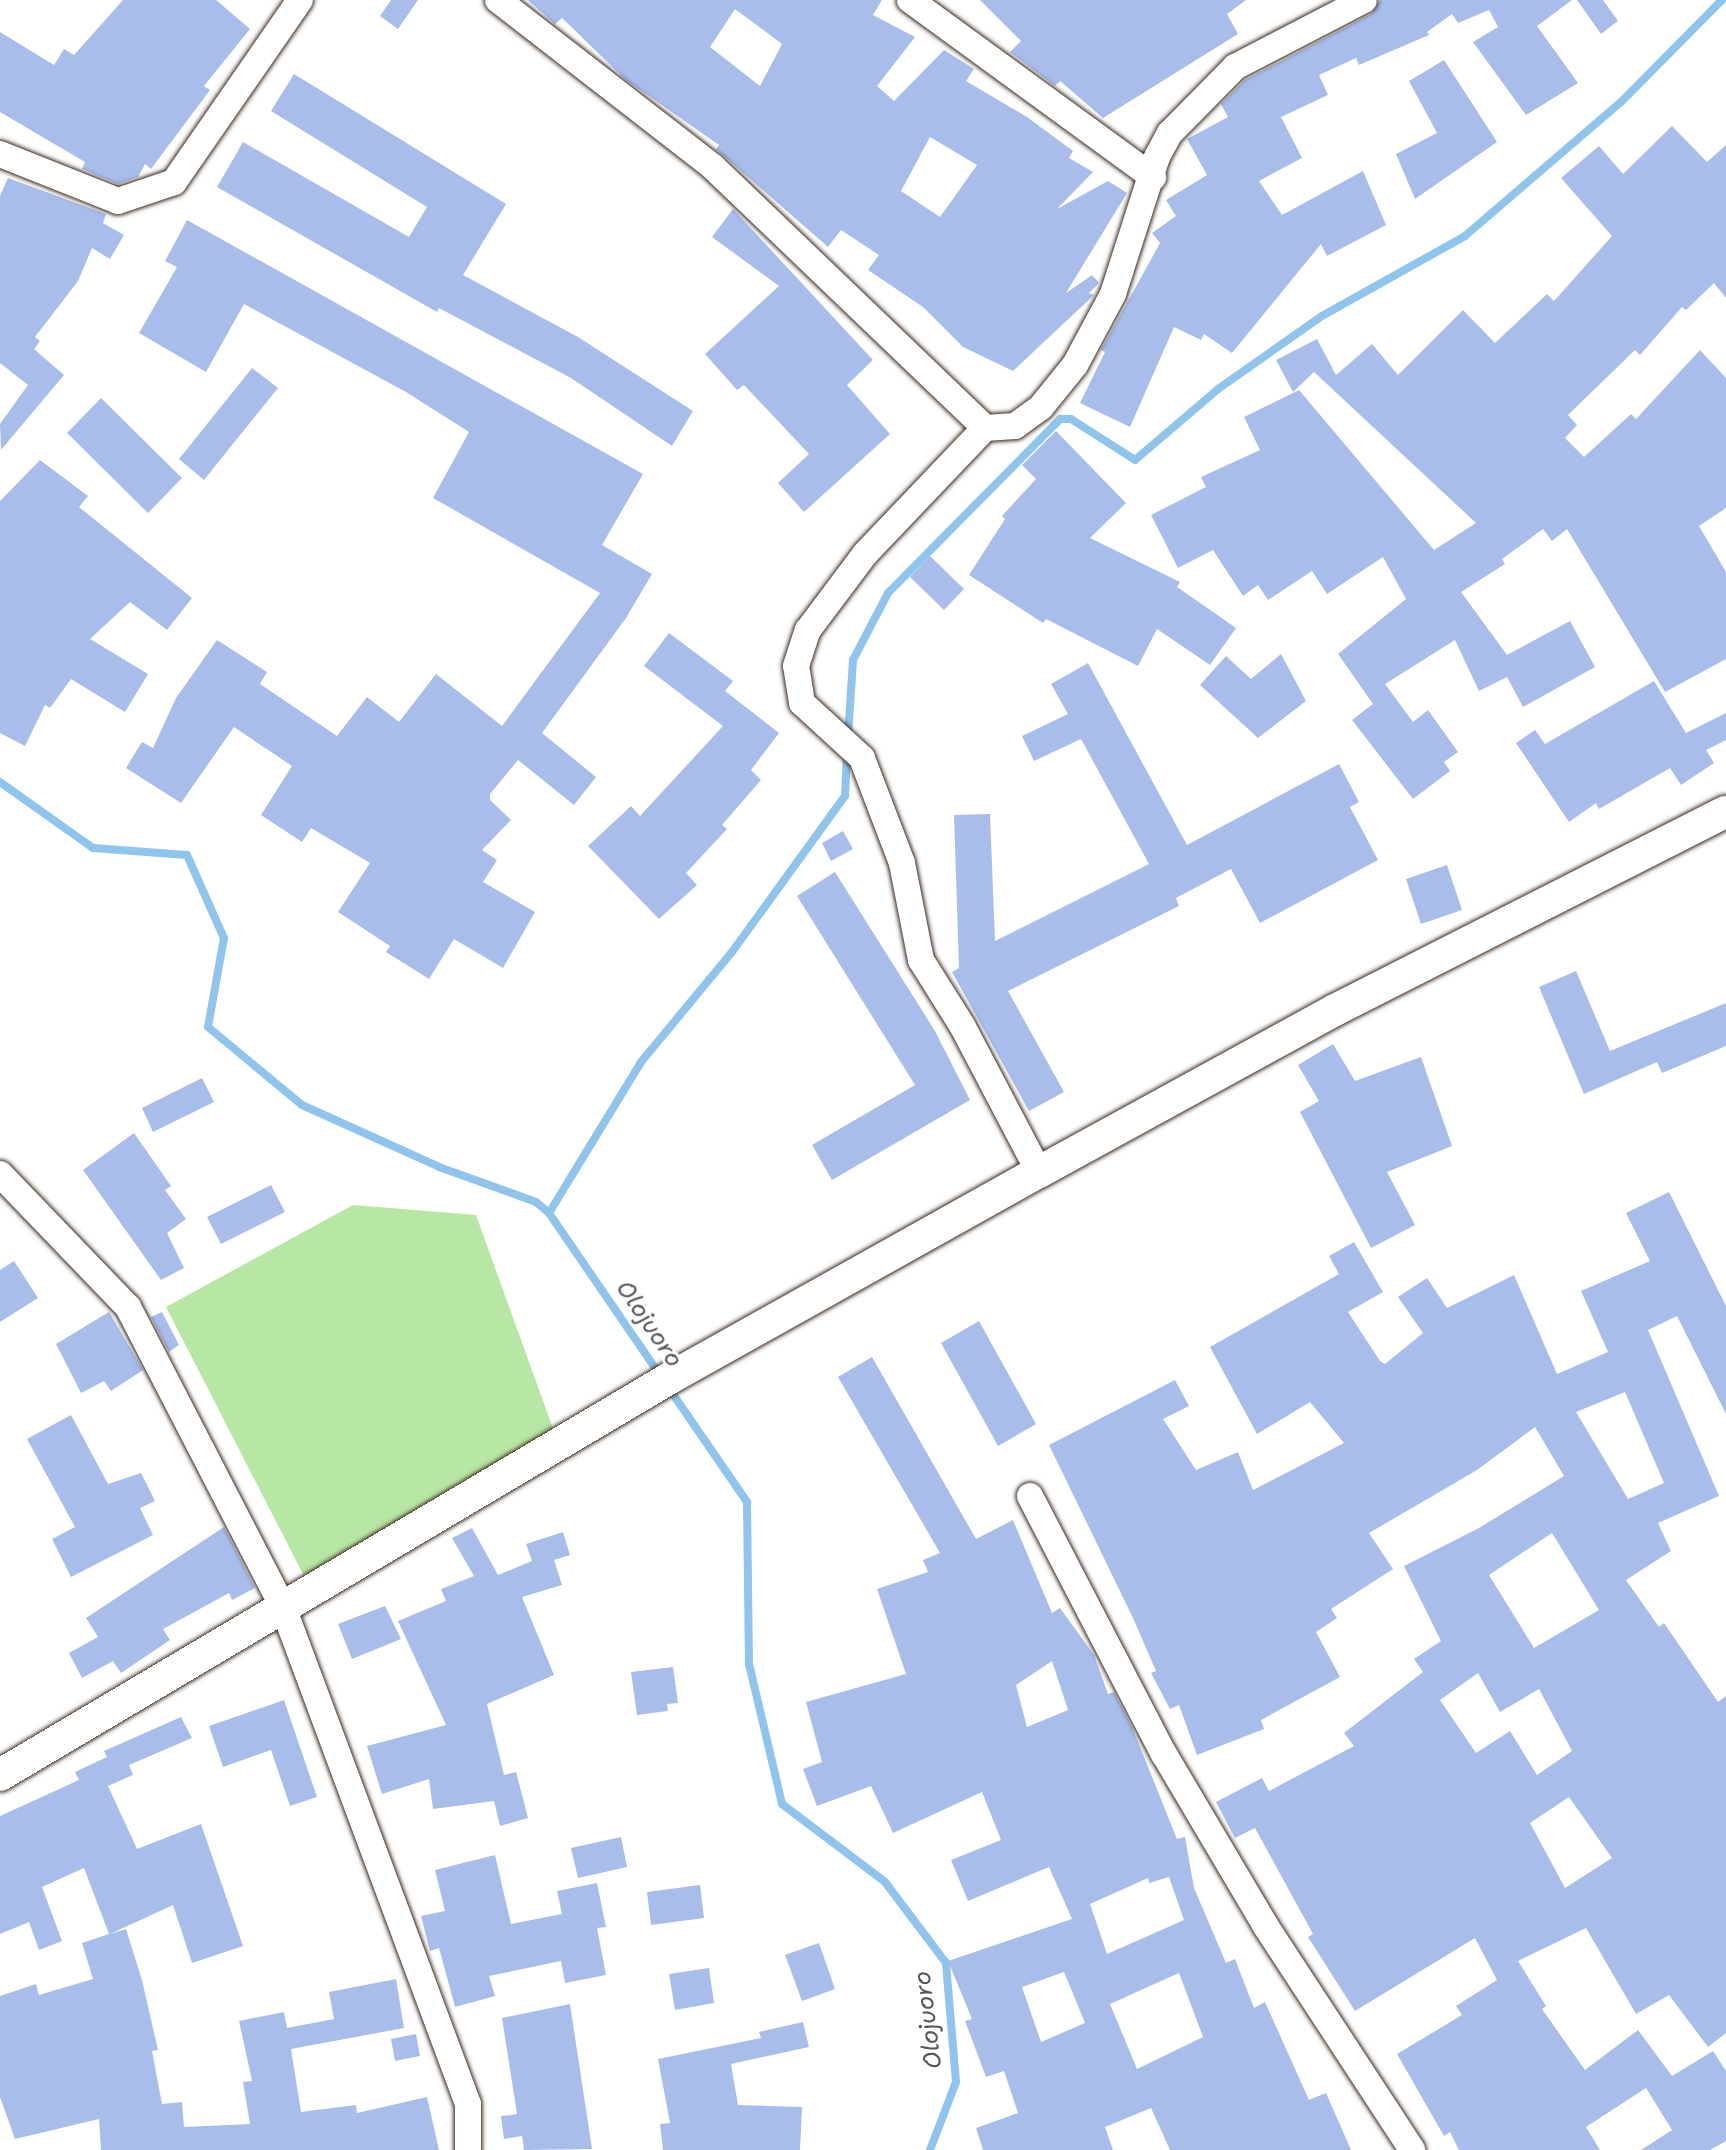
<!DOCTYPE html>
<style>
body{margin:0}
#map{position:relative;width:1726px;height:2150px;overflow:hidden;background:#fff;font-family:"Shantell Sans",sans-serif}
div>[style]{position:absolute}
.green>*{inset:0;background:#b8e6a4}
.stream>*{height:8px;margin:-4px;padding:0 4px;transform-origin:4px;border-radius:4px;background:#8fc4ed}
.building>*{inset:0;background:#a9bdeb}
.roads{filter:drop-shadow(0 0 2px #3b2a1e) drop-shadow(0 0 2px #3b2a1e)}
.minor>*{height:26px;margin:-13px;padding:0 13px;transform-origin:13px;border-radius:13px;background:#fff}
.tertiary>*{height:32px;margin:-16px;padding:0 16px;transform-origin:16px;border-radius:16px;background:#fff}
span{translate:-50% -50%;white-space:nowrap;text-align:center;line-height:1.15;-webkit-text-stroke:6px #fff;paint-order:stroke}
.water-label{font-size:24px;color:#54585c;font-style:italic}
</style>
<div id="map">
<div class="green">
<div style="clip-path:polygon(353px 1205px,476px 1215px,555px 1434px,306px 1580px,166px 1307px)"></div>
</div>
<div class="stream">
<div style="left:848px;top:736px;width:76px;rotate:-86.2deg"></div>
<div style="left:853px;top:660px;width:76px;rotate:-62.4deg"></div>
<div style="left:888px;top:593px;width:245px;rotate:-45.3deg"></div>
<div style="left:1060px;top:419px;width:11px"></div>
<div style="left:1071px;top:419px;width:76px;rotate:32.6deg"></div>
<div style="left:1135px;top:460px;width:109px;rotate:-40.5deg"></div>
<div style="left:1218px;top:389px;width:127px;rotate:-35.1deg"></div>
<div style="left:1322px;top:316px;width:164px;rotate:-29.2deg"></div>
<div style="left:1465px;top:236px;width:206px;rotate:-40.7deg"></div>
<div style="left:1621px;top:102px;width:144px;rotate:-45.3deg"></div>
<div style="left:0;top:782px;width:114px;rotate:35.4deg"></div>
<div style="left:93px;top:848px;width:94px;rotate:4.3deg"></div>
<div style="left:187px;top:855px;width:91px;rotate:66deg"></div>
<div style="left:224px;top:938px;width:90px;rotate:100.2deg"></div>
<div style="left:208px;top:1027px;width:122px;rotate:39.7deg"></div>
<div style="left:302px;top:1105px;width:150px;rotate:24.3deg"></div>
<div style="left:439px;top:1167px;width:103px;rotate:19.8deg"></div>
<div style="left:536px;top:1202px;width:17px;rotate:40deg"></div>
<div style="left:549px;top:1213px;width:196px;rotate:55.6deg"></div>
<div style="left:549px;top:1213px;width:177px;rotate:-58.6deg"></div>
<div style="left:641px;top:1062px;width:143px;rotate:-50.4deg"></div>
<div style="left:732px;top:952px;width:193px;rotate:-54.1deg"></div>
<div style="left:845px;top:796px;width:43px;rotate:-87.3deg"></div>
<div style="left:668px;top:1387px;width:140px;rotate:55.5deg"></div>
<div style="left:747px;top:1502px;width:162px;rotate:89.3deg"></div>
<div style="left:749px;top:1664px;width:144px;rotate:76.7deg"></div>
<div style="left:782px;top:1804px;width:129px;rotate:37.1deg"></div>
<div style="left:885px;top:1882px;width:101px;rotate:53deg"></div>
<div style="left:946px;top:1963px;width:119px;rotate:85.2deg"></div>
<div style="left:956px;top:2082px;width:73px;rotate:110.9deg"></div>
</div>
<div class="building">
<div style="clip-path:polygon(123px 0,216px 0,250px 29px,204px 86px,210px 90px,151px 169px,145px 164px,138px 177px,118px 184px,82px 169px,85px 162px,0 112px,0 32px,54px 65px,64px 49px,74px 55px)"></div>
<div style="clip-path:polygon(391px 0,418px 0,398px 29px,380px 16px)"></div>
<div style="clip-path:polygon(evenodd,528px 0,882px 0,873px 15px,915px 37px,877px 86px,894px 101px,944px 50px,974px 69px,966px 81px,1027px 117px,1073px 151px,1069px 158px,1093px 172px,1057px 209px,1108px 181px,1127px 193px,1066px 293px,1092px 275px,1099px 283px,1089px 293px,1094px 295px,1013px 371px,963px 347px,923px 307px,868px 270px,879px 255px,841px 230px,828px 247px,716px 149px,719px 145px,626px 80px,562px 18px,555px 24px,528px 0,735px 9px,782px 44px,760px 86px,710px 47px,735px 9px,528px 0,930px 137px,977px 165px,940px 217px,901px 191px,930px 137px)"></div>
<div style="clip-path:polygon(980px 0,1246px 0,1227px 14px,1238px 34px,1103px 118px,1060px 81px,1055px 86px,1010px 52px,1021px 41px)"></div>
<div style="clip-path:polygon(1380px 0,1572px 0,1537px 26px,1578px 83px,1526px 115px,1473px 42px,1498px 27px,1489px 10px,1458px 23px,1452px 14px,1427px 32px,1429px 35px,1359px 65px,1356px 58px,1319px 75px,1328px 95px,1281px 117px,1302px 158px,1259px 181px,1282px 215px,1363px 171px,1386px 225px,1327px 256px,1321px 244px,1232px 353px,1204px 334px,1201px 340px,1174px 327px,1130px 427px,1080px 403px,1105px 352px,1101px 350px,1160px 243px,1152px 233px,1176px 216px,1166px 200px,1207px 175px,1187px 139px,1228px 117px,1221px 104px,1245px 80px,1371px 14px)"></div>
<div style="clip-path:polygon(1577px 0,1603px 0,1618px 21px,1601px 34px)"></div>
<div style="clip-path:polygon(1444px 60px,1497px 142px,1415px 199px,1396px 154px,1437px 133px,1409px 81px)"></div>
<div style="clip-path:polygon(294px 74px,506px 204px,463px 275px,578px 337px,693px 411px,672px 446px,571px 378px,439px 308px,437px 312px,217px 187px,243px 142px,409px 237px,427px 207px,271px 111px)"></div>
<div style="clip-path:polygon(1672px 126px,1707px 162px,1726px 145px,1726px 298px,1714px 283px,1686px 310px,1682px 307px,1640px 355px,1635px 350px,1568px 415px,1577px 425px,1565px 438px,1584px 457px,1631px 414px,1636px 419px,1700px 350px,1726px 378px,1726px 508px,1699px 526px,1726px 572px,1726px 659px,1665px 692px,1567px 529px,1552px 541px,1543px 529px,1502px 559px,1505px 564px,1461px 592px,1507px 655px,1570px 621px,1595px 667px,1523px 707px,1507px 677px,1479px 691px,1455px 640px,1385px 684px,1413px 722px,1428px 710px,1458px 752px,1444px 762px,1450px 771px,1413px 799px,1352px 720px,1373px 704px,1338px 654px,1406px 599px,1383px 557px,1327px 594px,1312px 571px,1268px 600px,1258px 585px,1243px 596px,1213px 550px,1178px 568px,1151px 515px,1206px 487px,1201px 477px,1260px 450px,1244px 417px,1299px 390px,1434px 550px,1476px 523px,1314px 372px,1293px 392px,1276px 360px,1317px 339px,1336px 375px,1372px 344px,1398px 375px,1463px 310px,1495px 343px,1547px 294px,1554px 301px,1612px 236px,1561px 178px,1599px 146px,1623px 174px)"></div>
<div style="clip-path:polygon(8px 178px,106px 214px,103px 223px,124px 235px,110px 259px,92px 248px,78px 281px,35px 337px,40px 341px,34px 349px,64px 375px,1px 450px,0 424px,28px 385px,0 363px,0 196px)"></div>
<div style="clip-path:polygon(733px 209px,873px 360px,847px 385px,890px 434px,804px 512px,778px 483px,809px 454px,744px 385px,737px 390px,705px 354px,779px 286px,712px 237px)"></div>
<div style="clip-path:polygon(187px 220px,643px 474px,602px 545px,652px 574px,626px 618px,542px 733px,596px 777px,574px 805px,518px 760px,490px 794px,490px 800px,511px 820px,482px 850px,497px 860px,483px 882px,535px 912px,503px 968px,454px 939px,429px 979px,386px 952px,390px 946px,338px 912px,370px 863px,311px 828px,302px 842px,261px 815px,292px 766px,234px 727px,181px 803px,126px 768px,142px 742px,153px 748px,176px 698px,217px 640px,267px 672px,260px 684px,337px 736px,367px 697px,399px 722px,436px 674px,502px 726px,600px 593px,433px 498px,469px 432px,406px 392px,244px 304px,206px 372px,139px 333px,177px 267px,165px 261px)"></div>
<div style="clip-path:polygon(252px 368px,278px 388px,204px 480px,179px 459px)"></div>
<div style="clip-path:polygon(101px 398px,182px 478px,148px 513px,67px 433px)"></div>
<div style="clip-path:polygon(1056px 431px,1126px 503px,1090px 538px,1180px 582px,1177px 587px,1236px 628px,1210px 665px,1157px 629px,1138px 666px,1046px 619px,1043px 623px,969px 575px,1005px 519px,1002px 516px,1036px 479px,1022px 465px)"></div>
<div style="clip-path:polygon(40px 460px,88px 496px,79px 507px,192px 598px,167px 630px,130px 602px,90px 639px,148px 674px,125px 712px,71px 679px,50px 708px,45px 705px,25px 746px,0 733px,0 501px)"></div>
<div style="clip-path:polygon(930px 556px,964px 589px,944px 610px,910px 577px)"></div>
<div style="clip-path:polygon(669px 633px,733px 681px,725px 691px,779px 733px,751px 770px,761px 780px,722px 825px,727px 829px,686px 873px,697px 885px,659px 919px,588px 846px,631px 806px,640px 816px,723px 726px,644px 666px)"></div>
<div style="clip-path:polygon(1281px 654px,1306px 701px,1258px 738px,1200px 685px,1226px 656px,1251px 679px)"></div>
<div style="clip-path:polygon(1088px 663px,1187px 845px,1339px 764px,1359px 802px,1350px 807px,1378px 860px,1260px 923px,1231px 869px,1176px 898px,1179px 906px,1008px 991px,1064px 1092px,1029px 1111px,952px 972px,959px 968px,954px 815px,990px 814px,995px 941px,1149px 864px,1081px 739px,1034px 761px,1022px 736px,1068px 714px,1051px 684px)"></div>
<div style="clip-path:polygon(1654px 681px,1686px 733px,1726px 713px,1726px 740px,1706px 750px,1714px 763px,1681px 785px,1670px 768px,1599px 809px,1596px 803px,1569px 822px,1516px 743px,1535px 730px,1545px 744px)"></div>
<div style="clip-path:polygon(843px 831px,853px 849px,831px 861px,822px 843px)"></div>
<div style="clip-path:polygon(1447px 865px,1462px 910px,1421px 924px,1406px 879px)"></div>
<div style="clip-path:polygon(835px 872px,935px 1031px,970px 1100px,832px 1180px,812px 1145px,915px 1085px,797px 896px)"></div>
<div style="clip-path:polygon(1576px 971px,1610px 1051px,1726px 1003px,1726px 1046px,1662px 1073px,1657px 1062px,1584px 1094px,1539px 987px)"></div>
<div style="clip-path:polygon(1333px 1044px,1355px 1081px,1421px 1057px,1452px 1146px,1387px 1172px,1415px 1225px,1371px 1248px,1300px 1112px,1319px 1101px,1298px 1065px)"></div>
<div style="clip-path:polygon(202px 1078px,214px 1102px,153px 1132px,142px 1108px)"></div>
<div style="clip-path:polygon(134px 1133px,171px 1186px,165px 1190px,186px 1219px,167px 1233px,184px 1268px,161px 1280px,83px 1170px)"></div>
<div style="clip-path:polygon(271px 1185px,285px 1212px,221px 1244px,207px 1217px)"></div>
<div style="clip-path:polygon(evenodd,1669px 1192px,1726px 1306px,1726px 1414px,1677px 1316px,1648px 1330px,1719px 1496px,1658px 1523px,1671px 1551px,1626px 1580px,1659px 1627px,1664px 1623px,1718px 1702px,1726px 1696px,1726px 2033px,1708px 2047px,1669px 1995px,1636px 2014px,1586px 1928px,1518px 1961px,1546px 2006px,1542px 2009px,1585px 2070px,1638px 2030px,1672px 2076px,1713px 2051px,1726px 2071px,1726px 2141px,1710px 2150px,1641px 2150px,1672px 2130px,1646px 2088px,1586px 2127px,1600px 2150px,1459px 2150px,1450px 2132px,1444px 2136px,1397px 2054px,1462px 2015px,1456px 2006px,1497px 1980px,1475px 1938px,1355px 2011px,1308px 1937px,1313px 1934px,1255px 1828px,1235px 1838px,1216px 1802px,1262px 1778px,1269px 1791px,1354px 1746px,1344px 1733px,1423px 1672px,1414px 1659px,1441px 1641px,1404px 1566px,1479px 1528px,1564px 1476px,1535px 1427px,1477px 1470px,1369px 1533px,1393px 1569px,1331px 1609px,1337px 1618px,1316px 1632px,1340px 1677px,1261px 1720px,1264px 1729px,1197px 1755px,1179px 1705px,1170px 1709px,1151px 1673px,1156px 1671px,1133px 1618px,1049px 1445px,1175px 1380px,1189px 1406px,1163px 1419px,1196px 1470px,1238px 1452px,1253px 1490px,1344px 1443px,1310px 1402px,1257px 1434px,1210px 1347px,1339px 1274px,1329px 1256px,1354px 1242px,1383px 1292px,1348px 1312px,1380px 1361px,1385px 1364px,1423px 1333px,1398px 1297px,1427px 1278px,1447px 1308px,1514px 1275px,1557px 1374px,1608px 1352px,1581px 1291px,1650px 1261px,1626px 1213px,1669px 1192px,1625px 1392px,1664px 1483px,1628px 1499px,1576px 1412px,1625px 1392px,1669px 1192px,1552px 1533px,1599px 1610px,1534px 1648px,1489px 1575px,1552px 1533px,1669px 1192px,1478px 1673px,1500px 1712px,1539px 1689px,1572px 1751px,1537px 1775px,1510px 1731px,1476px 1753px,1440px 1700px,1478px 1673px,1669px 1192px,1569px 1797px,1612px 1858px,1565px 1888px,1530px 1823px,1569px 1797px)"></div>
<div style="clip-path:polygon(14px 1261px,38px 1298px,0 1322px,0 1270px)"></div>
<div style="clip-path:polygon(109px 1312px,143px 1370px,111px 1391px,104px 1381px,81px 1393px,56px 1344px)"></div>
<div style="clip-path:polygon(162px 1312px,179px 1345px,169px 1352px,151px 1317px)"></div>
<div style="clip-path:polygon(979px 1321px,1036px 1424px,998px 1446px,941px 1343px)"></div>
<div style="clip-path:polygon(evenodd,872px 1357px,976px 1539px,1013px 1520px,1052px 1613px,1060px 1608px,1094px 1655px,1108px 1694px,1114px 1692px,1132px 1727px,1177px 1839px,1185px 1837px,1194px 1888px,1226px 1963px,1235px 1959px,1254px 2008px,1265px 2002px,1309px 2100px,1326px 2093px,1351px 2150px,1170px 2150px,1151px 2108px,1105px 2127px,1113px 2150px,983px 2150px,976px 2128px,1018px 2113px,1004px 2071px,986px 2077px,965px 2021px,972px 2019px,948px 1961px,1072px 1919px,1049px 1867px,968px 1901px,951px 1860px,1001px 1840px,982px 1792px,893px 1833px,871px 1786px,817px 1806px,803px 1769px,822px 1762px,806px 1702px,906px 1674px,877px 1589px,928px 1572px,923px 1560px,940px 1553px,838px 1377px,872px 1357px,1052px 1661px,1068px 1710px,1027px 1727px,1016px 1685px,1052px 1661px,872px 1357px,1169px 1877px,1184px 1920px,1107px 1954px,1090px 1904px,1148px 1878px,1149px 1883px,1169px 1877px,872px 1357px,1064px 1972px,1085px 2023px,1041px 2042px,1022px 1987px,1064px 1972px,872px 1357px,1179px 1973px,1203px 2037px,1137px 2069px,1110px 2004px,1179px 1973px)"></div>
<div style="clip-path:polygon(71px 1415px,108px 1484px,141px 1473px,155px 1501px,140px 1508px,153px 1535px,71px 1577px,52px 1539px,75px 1527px,27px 1439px)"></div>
<div style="clip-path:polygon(224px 1527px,255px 1588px,232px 1600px,229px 1593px,163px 1629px,170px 1640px,121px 1673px,113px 1661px,82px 1678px,69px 1653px,98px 1637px,86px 1618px)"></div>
<div style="clip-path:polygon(472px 1528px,498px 1575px,532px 1561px,526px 1544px,563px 1532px,570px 1555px,554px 1560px,562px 1585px,522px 1597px,554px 1675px,487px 1704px,504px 1775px,516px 1772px,528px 1818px,500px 1826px,494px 1801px,433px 1809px,429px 1779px,382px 1794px,367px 1746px,446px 1725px,398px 1621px,446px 1601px,441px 1589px,474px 1576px,452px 1538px)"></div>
<div style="clip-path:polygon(385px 1606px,401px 1639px,352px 1659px,338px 1624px)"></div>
<div style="clip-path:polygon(673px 1667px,678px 1703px,667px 1704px,668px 1711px,637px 1715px,631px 1672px)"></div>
<div style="clip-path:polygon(284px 1700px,317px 1797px,290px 1806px,271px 1750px,223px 1767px,209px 1726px)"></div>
<div style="clip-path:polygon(181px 1717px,192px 1738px,129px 1765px,133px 1775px,108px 1786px,137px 1849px,201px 1824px,243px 1946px,192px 1963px,173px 1905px,110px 1934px,126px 1929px,142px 1980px,158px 2050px,152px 2051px,162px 2104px,182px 2102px,184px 2127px,250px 2124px,243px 2082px,252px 2081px,239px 2021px,284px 2012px,287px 2028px,334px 2019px,329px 1992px,396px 1979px,404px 2028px,291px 2049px,301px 2112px,356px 2105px,357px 2113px,427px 2097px,439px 2150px,101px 2150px,99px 2119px,15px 2139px,0 2097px,0 1996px,36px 1984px,39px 1995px,93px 1979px,82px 1943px,109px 1934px,84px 1868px,42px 1887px,62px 1941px,39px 1950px,29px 1922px,0 1934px,0 1816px,79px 1780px,75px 1772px,107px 1757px,104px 1751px)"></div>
<div style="clip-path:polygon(621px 1837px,627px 1867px,578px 1878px,571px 1848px)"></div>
<div style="clip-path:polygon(495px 1855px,511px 1924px,562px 1914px,557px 1891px,597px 1883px,606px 1927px,597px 1928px,606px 1975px,565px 1983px,561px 1961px,489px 1976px,495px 1996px,455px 2007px,439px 1948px,430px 1951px,421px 1916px,445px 1911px,435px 1870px)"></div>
<div style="clip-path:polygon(700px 1885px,704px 1918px,651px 1925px,647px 1892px)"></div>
<div style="clip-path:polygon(819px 1943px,835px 1989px,802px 2001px,785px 1955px)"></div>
<div style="clip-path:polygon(709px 1968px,714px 2003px,675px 2010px,669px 1974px)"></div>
<div style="clip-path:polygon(570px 2004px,592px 2149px,524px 2150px,522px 2136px,504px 2139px,501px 2116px,517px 2114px,502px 2018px)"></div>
<div style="clip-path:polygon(803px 2022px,809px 2047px,731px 2064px,738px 2105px,802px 2107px,800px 2150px,663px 2150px,660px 2124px,670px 2123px,658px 2059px,761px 2038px,759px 2032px)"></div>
<div style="clip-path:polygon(416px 2034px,420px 2056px,395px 2061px,391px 2039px)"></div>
</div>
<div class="roads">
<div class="minor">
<div style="left:498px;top:0;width:272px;rotate:37.8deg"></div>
<div style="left:713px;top:167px;width:377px;rotate:43.8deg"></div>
<div style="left:910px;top:0;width:301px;rotate:36.1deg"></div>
<div style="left:0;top:154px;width:127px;rotate:21.7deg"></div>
<div style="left:118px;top:201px;width:59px;rotate:-18.7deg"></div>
<div style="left:174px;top:182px;width:221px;rotate:-55.3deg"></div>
<div style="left:1039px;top:1172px;width:164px;rotate:-117.7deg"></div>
<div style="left:963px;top:1027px;width:79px;rotate:-122.1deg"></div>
<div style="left:921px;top:960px;width:99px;rotate:-101.1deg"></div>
<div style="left:902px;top:863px;width:112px;rotate:-110.9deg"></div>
<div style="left:862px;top:758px;width:81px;rotate:-137.5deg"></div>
<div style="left:802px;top:703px;width:37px;rotate:-99deg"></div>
<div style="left:796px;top:666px;width:38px;rotate:-72deg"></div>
<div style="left:808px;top:630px;width:95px;rotate:-53.1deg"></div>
<div style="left:865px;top:554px;width:174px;rotate:-46.4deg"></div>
<div style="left:985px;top:428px;width:30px;rotate:-4deg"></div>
<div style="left:1015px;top:426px;width:32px;rotate:-36deg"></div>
<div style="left:1041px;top:407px;width:54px;rotate:-51deg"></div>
<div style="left:1075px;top:365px;width:81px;rotate:-61.8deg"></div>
<div style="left:1113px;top:294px;width:144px;rotate:-72.2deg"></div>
<div style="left:1157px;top:157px;width:27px;rotate:-62deg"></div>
<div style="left:1170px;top:133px;width:93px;rotate:-45.4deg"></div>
<div style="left:1235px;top:67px;width:145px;rotate:-27.4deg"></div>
<div style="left:0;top:1174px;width:185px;rotate:46.1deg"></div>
<div style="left:128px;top:1307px;width:338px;rotate:62.7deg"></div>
<div style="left:283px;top:1607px;width:530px;rotate:69.58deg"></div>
<div style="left:468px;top:2104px;width:46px;rotate:90deg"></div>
<div style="left:1030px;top:1496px;width:291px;rotate:62.6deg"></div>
<div style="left:1164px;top:1754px;width:199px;rotate:59.4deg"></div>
<div style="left:1265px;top:1925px;width:269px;rotate:56.8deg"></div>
</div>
<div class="tertiary">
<div style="left:0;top:1775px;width:779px;rotate:-30.65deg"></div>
<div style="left:670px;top:1378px;width:423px;rotate:-29.2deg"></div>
<div style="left:1039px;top:1172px;width:337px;rotate:-28.7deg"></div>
<div style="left:1335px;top:1010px;width:438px;rotate:-26.9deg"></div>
</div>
</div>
<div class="water-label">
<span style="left:649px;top:1324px;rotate:56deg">Olojuoro</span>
<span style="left:928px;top:2020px;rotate:-97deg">Olojuoro</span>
</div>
</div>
